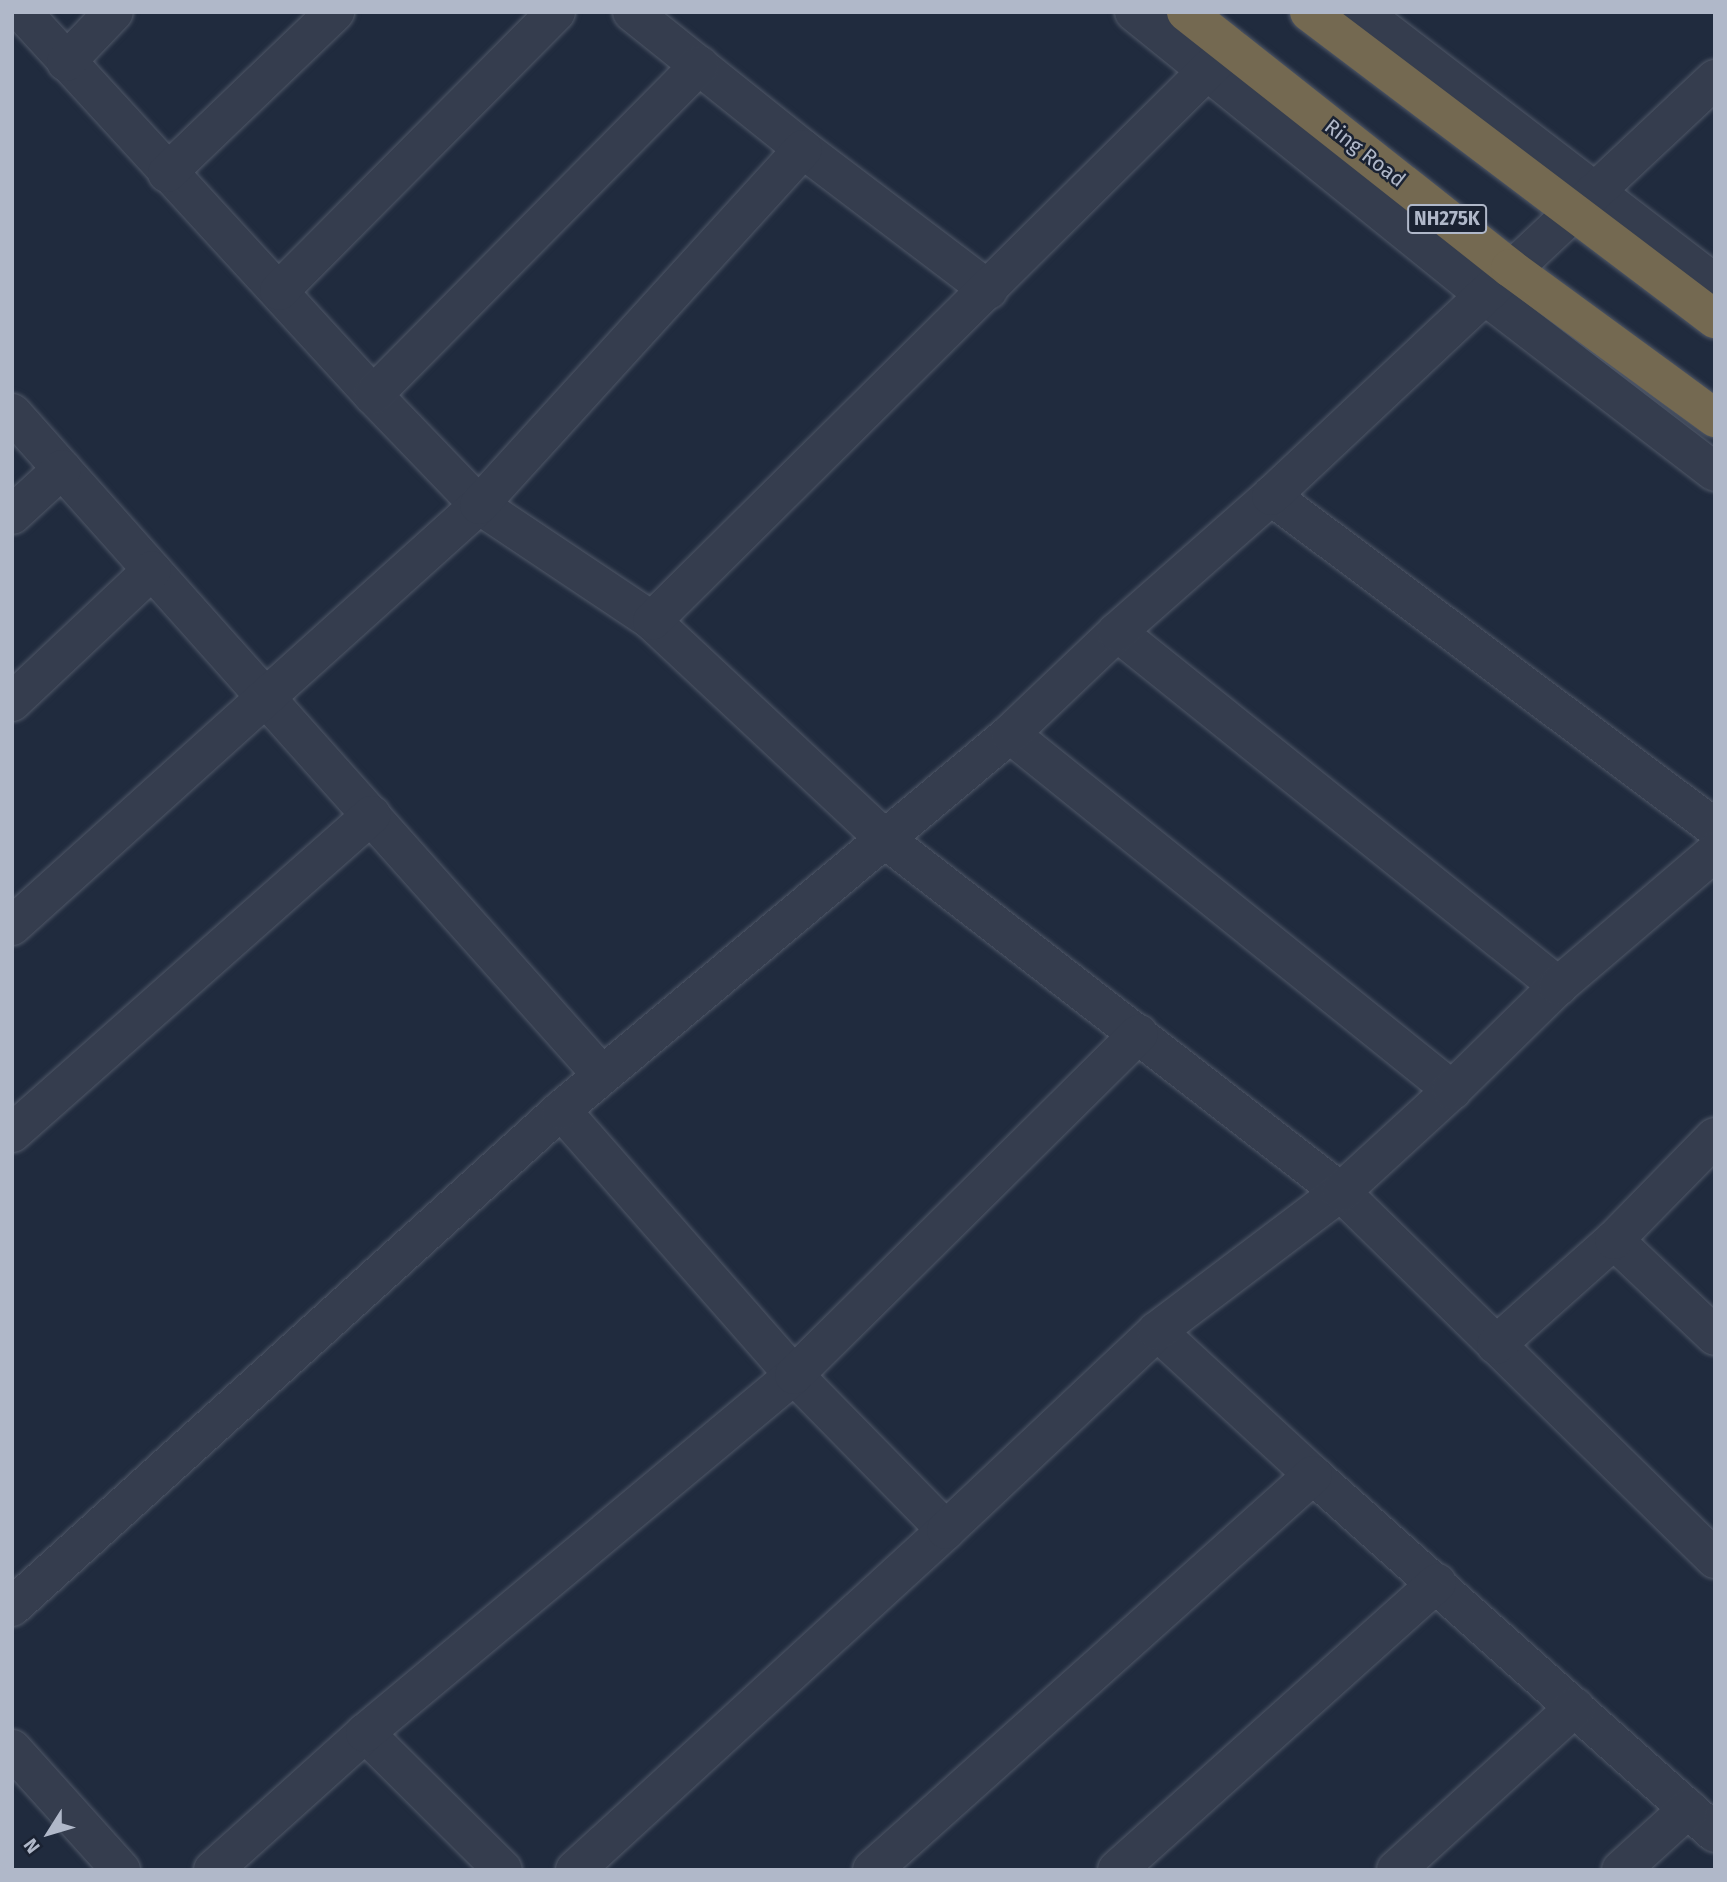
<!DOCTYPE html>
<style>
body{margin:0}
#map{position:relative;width:1727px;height:1882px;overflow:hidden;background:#202b3e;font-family:"Fira Sans",sans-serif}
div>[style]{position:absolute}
.roads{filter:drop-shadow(0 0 2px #505868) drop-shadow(0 0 2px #505868)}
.minor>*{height:38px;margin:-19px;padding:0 19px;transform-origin:19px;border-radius:19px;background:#353d4e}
.highway>*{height:38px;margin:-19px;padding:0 19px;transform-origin:19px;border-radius:19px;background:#746951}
span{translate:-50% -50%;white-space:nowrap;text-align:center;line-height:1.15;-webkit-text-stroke:5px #1a2232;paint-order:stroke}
.shield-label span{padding:2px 5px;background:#1a2232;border:2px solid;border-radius:5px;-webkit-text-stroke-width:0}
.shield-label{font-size:19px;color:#b0b8c9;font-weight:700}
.street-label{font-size:21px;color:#b0b8c9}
.frame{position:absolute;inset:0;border:14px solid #b0b8c9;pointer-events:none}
.north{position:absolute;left:14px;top:1798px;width:70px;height:70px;-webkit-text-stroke:5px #1a2232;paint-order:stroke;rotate:233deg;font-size:19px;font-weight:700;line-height:28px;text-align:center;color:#b0b8c9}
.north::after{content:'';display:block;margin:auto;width:24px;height:32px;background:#b0b8c9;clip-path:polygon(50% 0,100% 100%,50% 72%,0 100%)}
</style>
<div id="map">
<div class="roads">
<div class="minor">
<div style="left:22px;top:12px;width:520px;rotate:47.5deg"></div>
<div style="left:373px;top:395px;width:153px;rotate:46.1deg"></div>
<div style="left:479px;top:505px;width:208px;rotate:33.8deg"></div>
<div style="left:652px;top:621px;width:320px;rotate:43.1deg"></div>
<div style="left:886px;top:840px;width:575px;rotate:37.73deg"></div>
<div style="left:1341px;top:1192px;width:524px;rotate:44.46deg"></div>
<div style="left:632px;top:12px;width:219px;rotate:38.7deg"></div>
<div style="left:803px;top:149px;width:233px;rotate:37.2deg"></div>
<div style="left:1134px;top:12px;width:449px;rotate:38.9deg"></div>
<div style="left:1483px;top:294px;width:292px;rotate:37.5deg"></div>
<div style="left:1361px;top:12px;width:446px;rotate:37.5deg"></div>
<div style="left:66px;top:62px;width:69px;rotate:-46.2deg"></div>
<div style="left:167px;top:173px;width:233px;rotate:-43.8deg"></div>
<div style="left:279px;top:291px;width:393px;rotate:-45.2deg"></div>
<div style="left:373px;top:395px;width:464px;rotate:-45.3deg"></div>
<div style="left:12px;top:413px;width:887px;rotate:48.29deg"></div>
<div style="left:1271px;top:496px;width:554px;rotate:36.79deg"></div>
<div style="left:12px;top:515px;width:68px;rotate:-42.6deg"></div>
<div style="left:652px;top:621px;width:815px;rotate:-44.75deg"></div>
<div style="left:1117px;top:632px;width:566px;rotate:38.75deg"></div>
<div style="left:12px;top:702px;width:192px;rotate:-43.3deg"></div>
<div style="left:1010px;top:734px;width:568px;rotate:38.85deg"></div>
<div style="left:12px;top:926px;width:629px;rotate:-42.03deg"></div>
<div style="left:479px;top:505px;width:481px;rotate:-47.7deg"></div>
<div style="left:561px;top:1110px;width:353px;rotate:48.7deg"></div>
<div style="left:794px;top:1375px;width:217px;rotate:45.6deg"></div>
<div style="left:12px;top:1133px;width:480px;rotate:-41.5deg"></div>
<div style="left:1614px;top:1240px;width:139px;rotate:43.5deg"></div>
<div style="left:1157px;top:1331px;width:212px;rotate:42.7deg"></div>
<div style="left:1313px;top:1475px;width:538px;rotate:41.69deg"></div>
<div style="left:1496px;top:1345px;width:158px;rotate:-41.7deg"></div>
<div style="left:1614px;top:1240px;width:144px;rotate:-45.6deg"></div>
<div style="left:12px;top:1607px;width:741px;rotate:-42.15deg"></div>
<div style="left:561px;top:1110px;width:586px;rotate:-39.94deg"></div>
<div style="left:1010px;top:734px;width:148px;rotate:-43.6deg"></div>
<div style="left:1117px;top:632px;width:205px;rotate:-41.4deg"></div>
<div style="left:1271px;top:496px;width:609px;rotate:-43.2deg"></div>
<div style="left:365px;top:1733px;width:194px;rotate:44.8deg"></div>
<div style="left:12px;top:1749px;width:163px;rotate:48deg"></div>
<div style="left:213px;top:1870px;width:205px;rotate:-42deg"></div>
<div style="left:365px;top:1733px;width:559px;rotate:-39.84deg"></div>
<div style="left:794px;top:1375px;width:485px;rotate:-44.7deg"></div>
<div style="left:575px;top:1870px;width:503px;rotate:-42.5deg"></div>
<div style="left:946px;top:1530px;width:290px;rotate:-43.3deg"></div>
<div style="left:1157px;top:1331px;width:231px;rotate:-37.1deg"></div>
<div style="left:1341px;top:1192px;width:151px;rotate:-42.6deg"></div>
<div style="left:1452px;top:1090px;width:148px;rotate:-44.5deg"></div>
<div style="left:1558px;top:986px;width:206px;rotate:-40.5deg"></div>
<div style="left:872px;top:1870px;width:592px;rotate:-41.85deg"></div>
<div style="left:1117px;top:1870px;width:430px;rotate:-41.9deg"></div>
<div style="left:1396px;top:1870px;width:242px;rotate:-42.3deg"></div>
<div style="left:1621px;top:1870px;width:91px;rotate:-42.3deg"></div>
</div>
<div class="highway">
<div style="left:1186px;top:12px;width:413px;rotate:38.3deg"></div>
<div style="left:1510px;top:268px;width:254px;rotate:36.2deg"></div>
<div style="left:1309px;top:12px;width:509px;rotate:37.1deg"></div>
</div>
</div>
<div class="shield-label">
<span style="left:1447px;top:219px">NH275K</span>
</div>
<div class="street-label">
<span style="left:1365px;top:153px;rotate:38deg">Ring Road</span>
</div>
<div class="frame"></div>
<div class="north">N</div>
</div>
